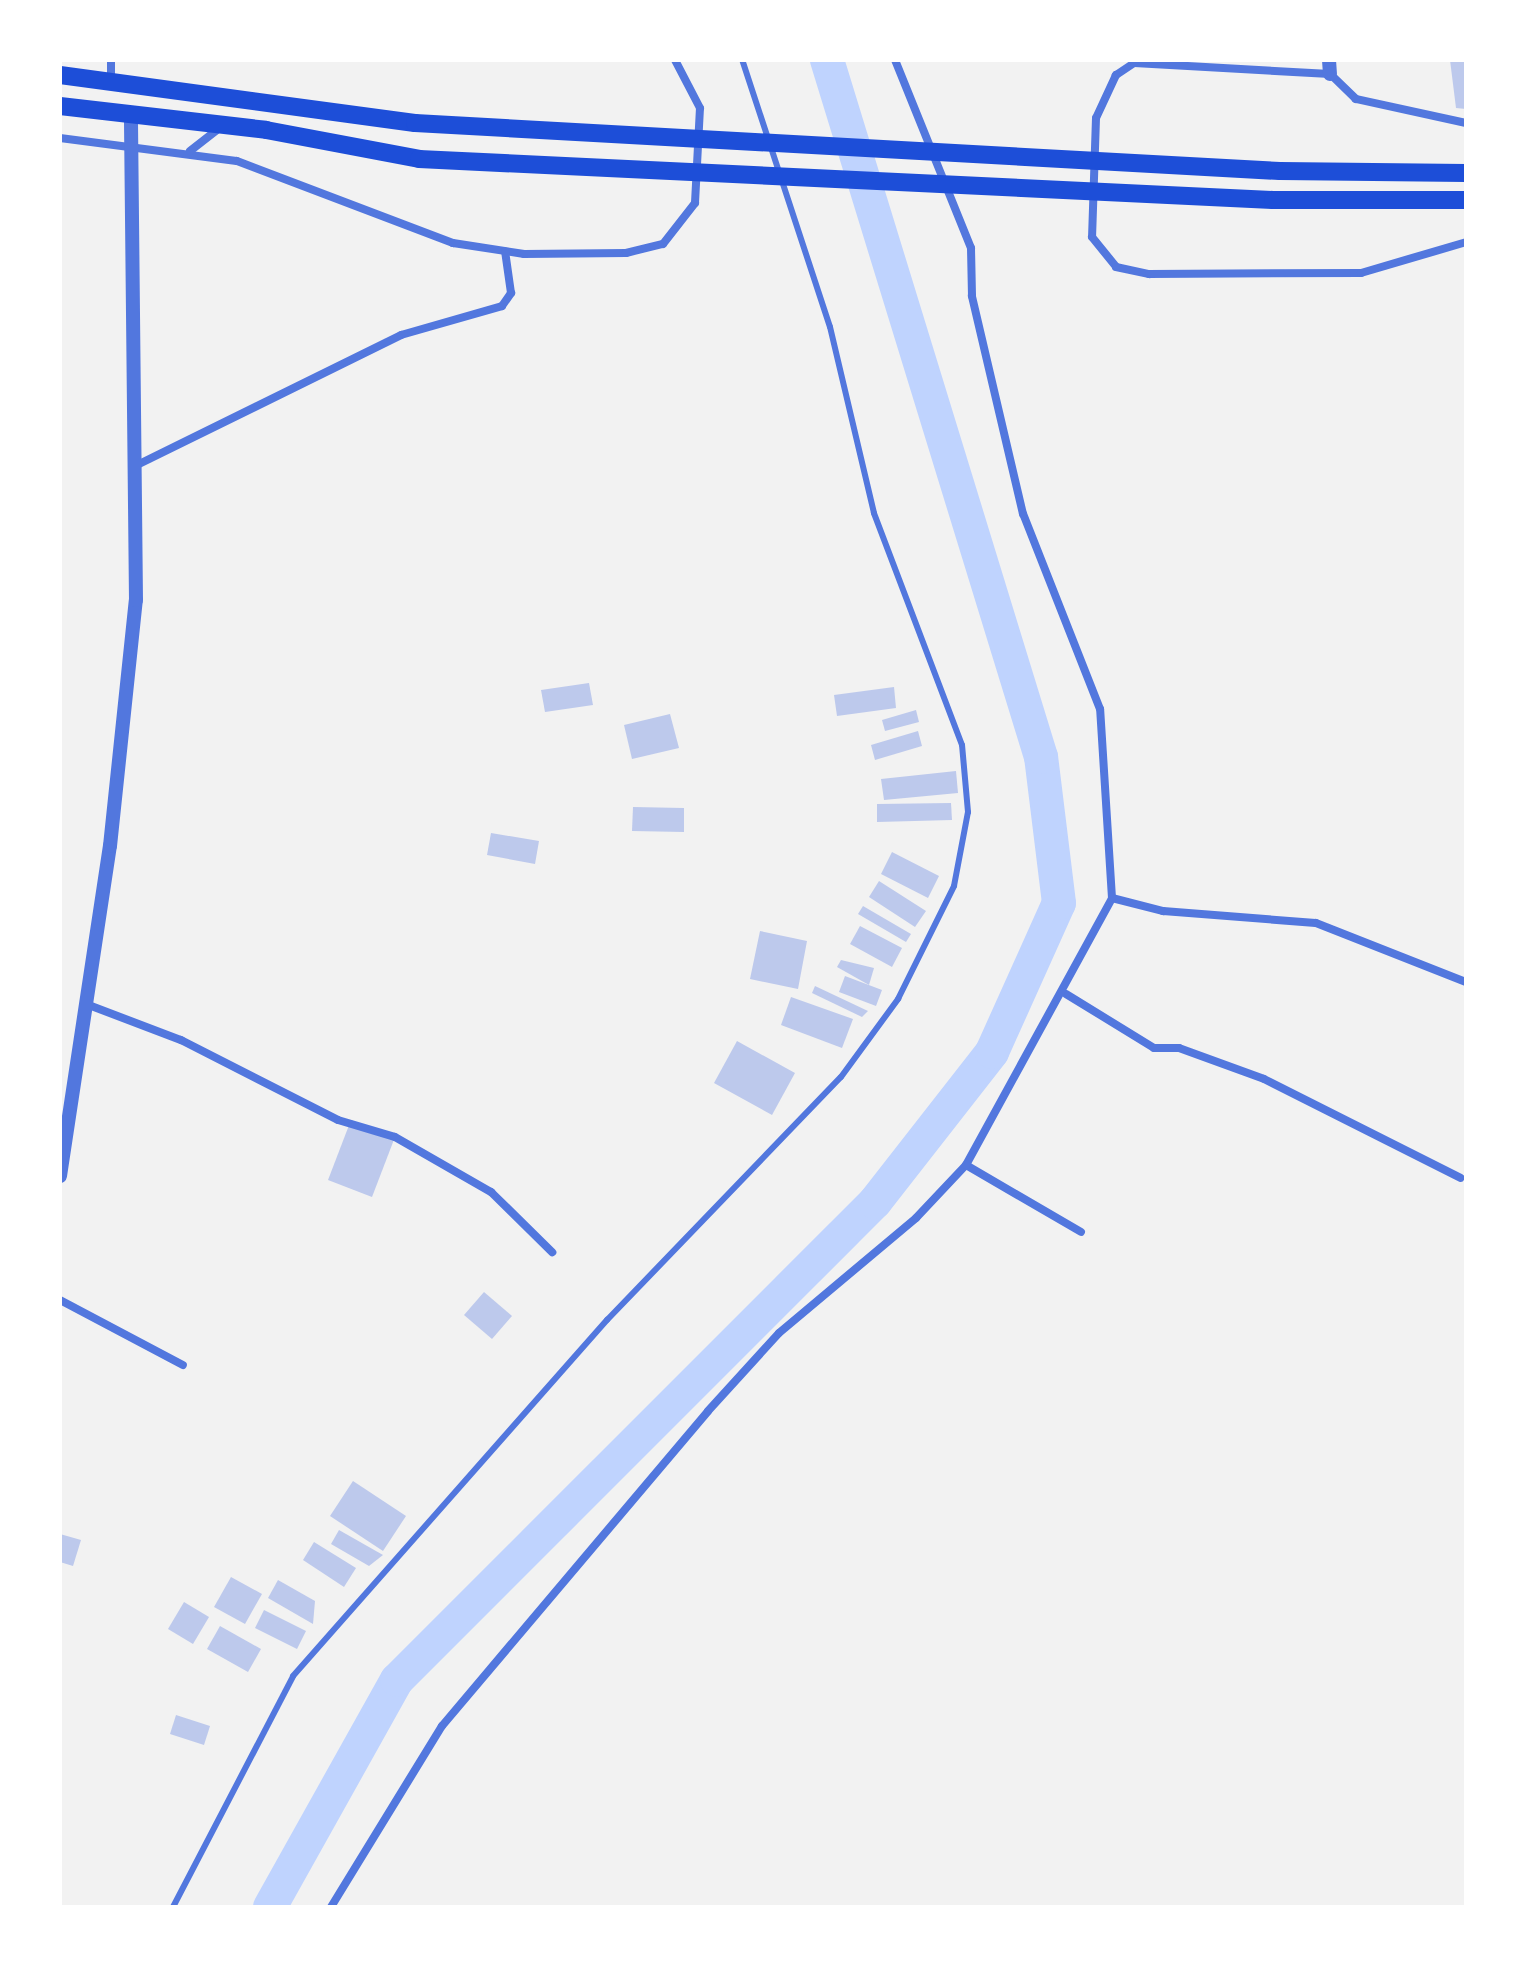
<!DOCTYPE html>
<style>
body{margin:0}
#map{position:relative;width:1526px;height:1967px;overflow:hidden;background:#f2f2f2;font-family:Rubik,sans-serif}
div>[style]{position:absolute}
.river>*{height:34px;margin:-17px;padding:0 17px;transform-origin:17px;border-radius:17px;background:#bfd3fe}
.building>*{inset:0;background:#bdc9ec}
.service>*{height:6px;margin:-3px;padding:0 3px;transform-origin:3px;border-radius:3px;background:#5277de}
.minor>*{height:8px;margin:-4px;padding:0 4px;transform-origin:4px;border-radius:4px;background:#5277de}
.tertiary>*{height:14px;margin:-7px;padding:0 7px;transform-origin:7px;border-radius:7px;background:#5277de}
.trunk>*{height:18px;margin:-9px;padding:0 9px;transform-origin:9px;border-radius:9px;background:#1d4ed8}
span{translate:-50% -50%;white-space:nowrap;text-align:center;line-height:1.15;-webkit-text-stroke:8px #fff;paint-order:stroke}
.frame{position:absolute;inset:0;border:62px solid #fff;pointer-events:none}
</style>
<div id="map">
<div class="river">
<div style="left:270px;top:1907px;width:260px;rotate:-60.8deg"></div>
<div style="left:397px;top:1680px;width:676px;rotate:-45deg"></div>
<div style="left:875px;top:1202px;width:190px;rotate:-52deg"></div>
<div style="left:992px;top:1052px;width:163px;rotate:-65.8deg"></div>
<div style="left:1059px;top:903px;width:147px;rotate:-97deg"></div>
<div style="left:1041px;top:757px;width:729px;rotate:-107.07deg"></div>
</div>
<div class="building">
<div style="clip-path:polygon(1450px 60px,1466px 60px,1466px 109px,1456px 108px)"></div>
<div style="clip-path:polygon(589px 683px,593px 705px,545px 712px,541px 690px)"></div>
<div style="clip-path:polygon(894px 687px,896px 708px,837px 716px,834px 695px)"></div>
<div style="clip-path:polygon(916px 710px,919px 722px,885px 731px,882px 720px)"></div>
<div style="clip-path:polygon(670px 714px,679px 748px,632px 759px,624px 725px)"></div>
<div style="clip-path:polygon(918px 731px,922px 746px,875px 760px,871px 745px)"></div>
<div style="clip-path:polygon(956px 771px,958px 793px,884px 800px,881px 779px)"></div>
<div style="clip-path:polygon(951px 803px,952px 820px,877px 822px,877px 804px)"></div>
<div style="clip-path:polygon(633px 807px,684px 808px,684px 832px,632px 831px)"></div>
<div style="clip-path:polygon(491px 833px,539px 841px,535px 864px,487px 855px)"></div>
<div style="clip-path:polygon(892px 852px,939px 876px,928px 898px,881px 874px)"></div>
<div style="clip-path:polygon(879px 881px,926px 911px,915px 927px,869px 897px)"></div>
<div style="clip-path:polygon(863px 906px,911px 934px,906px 942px,858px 914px)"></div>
<div style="clip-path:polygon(860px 926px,902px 948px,892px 967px,850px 944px)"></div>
<div style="clip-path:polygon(760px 931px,807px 941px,798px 989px,750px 979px)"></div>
<div style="clip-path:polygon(841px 960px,874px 968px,869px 985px,837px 967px)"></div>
<div style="clip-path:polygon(845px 976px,882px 990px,876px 1006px,839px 992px)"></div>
<div style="clip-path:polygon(815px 986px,868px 1011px,862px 1017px,812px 993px)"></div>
<div style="clip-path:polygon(791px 997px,853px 1019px,842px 1048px,781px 1025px)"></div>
<div style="clip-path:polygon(737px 1041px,795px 1073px,772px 1115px,714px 1083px)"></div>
<div style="clip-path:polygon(351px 1120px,395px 1137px,372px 1197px,328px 1180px)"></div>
<div style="clip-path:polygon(484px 1292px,512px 1316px,492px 1339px,464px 1315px)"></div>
<div style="clip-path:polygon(353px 1481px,406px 1516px,383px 1551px,330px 1516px)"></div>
<div style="clip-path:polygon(339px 1530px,383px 1555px,369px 1566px,331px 1544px)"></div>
<div style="clip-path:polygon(60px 1534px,81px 1540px,73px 1566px,60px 1562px)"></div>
<div style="clip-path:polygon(314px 1542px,356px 1568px,344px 1587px,303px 1560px)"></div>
<div style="clip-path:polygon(231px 1577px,262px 1594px,245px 1624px,214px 1607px)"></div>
<div style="clip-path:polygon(278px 1580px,315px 1601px,313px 1624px,268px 1598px)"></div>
<div style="clip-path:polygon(184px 1602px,209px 1617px,193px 1644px,168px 1629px)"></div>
<div style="clip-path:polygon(264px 1610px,306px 1631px,297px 1649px,255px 1628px)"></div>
<div style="clip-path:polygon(220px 1626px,261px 1649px,248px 1672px,207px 1649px)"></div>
<div style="clip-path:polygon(176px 1715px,210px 1726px,204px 1745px,170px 1734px)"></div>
</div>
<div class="service">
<div style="left:173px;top:1907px;width:260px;rotate:-62.5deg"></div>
<div style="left:293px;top:1676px;width:475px;rotate:-48.6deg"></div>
<div style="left:607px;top:1320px;width:337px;rotate:-46.1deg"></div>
<div style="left:841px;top:1077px;width:97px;rotate:-53.8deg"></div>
<div style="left:898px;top:999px;width:126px;rotate:-63.6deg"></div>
<div style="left:954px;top:886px;width:75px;rotate:-79.3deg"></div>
<div style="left:968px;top:812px;width:67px;rotate:-95.1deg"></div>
<div style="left:962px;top:745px;width:248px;rotate:-110.8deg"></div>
<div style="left:874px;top:513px;width:191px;rotate:-103.3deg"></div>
<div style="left:830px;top:327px;width:281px;rotate:-108.2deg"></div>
</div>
<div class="minor">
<div style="left:111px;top:80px;width:20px;rotate:-90deg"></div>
<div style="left:1466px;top:123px;width:113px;rotate:-167.7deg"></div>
<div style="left:1356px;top:99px;width:36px;rotate:-136deg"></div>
<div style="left:1330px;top:74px;width:196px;rotate:-176.8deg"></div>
<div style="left:1134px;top:63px;width:22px;rotate:146deg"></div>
<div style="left:1116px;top:75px;width:47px;rotate:114.9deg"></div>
<div style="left:1096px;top:118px;width:119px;rotate:91.9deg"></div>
<div style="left:1092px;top:237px;width:38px;rotate:51deg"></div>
<div style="left:1116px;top:267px;width:34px;rotate:12deg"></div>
<div style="left:1149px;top:274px;width:212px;rotate:-0.3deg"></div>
<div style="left:1361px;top:273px;width:109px;rotate:-16.4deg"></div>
<div style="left:60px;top:138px;width:178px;rotate:7.4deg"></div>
<div style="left:237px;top:161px;width:231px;rotate:20.8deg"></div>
<div style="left:453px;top:243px;width:72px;rotate:8.8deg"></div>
<div style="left:524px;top:254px;width:102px;rotate:-0.6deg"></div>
<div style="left:626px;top:253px;width:38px;rotate:-14deg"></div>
<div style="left:663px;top:244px;width:52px;rotate:-52deg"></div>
<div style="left:695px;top:203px;width:95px;rotate:-87deg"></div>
<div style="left:700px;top:108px;width:54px;rotate:-117.5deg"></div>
<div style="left:190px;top:151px;width:39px;rotate:-38deg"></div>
<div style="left:135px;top:466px;width:297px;rotate:-26.2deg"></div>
<div style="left:401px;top:335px;width:105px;rotate:-16deg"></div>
<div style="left:502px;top:306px;width:16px;rotate:-55deg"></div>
<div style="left:511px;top:293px;width:42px;rotate:-98.1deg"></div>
<div style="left:1112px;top:898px;width:53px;rotate:14.3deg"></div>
<div style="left:1163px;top:911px;width:153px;rotate:4.5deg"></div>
<div style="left:1316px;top:923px;width:161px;rotate:21.5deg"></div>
<div style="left:1066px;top:994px;width:103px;rotate:31.5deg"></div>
<div style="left:1154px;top:1048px;width:25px"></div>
<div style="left:1179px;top:1048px;width:90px;rotate:20deg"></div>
<div style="left:1264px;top:1079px;width:220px;rotate:26.7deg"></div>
<div style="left:86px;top:1004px;width:102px;rotate:20.8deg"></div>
<div style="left:181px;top:1040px;width:176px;rotate:27deg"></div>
<div style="left:338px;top:1120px;width:59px;rotate:16.6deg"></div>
<div style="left:395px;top:1137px;width:111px;rotate:29.8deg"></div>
<div style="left:491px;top:1192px;width:86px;rotate:44.5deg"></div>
<div style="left:966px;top:1165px;width:133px;rotate:30.2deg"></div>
<div style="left:60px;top:1300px;width:139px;rotate:27.9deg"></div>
<div style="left:331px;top:1907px;width:212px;rotate:-58.5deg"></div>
<div style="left:442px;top:1726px;width:412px;rotate:-49.8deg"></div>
<div style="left:708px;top:1411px;width:105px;rotate:-47.7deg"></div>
<div style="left:779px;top:1333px;width:179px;rotate:-40deg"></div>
<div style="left:916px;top:1218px;width:73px;rotate:-46.7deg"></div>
<div style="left:966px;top:1165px;width:304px;rotate:-61.3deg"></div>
<div style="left:1112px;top:898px;width:189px;rotate:-93.6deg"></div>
<div style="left:1100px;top:709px;width:210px;rotate:-111.5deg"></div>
<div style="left:1023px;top:514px;width:224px;rotate:-103.2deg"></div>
<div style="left:972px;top:296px;width:48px;rotate:-91.2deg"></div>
<div style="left:971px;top:248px;width:203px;rotate:-112deg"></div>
</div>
<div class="tertiary">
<div style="left:1329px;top:60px;width:14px;rotate:86deg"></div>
<div style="left:60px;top:1176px;width:334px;rotate:-81.4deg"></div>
<div style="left:110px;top:846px;width:247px;rotate:-84deg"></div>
<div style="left:136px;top:600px;width:486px;rotate:-90.6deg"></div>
</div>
<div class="trunk">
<div style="left:60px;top:75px;width:358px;rotate:7.7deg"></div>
<div style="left:415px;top:123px;width:866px;rotate:3.18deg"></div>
<div style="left:1280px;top:171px;width:186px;rotate:0.6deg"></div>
<div style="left:60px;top:106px;width:207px;rotate:6.6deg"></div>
<div style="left:266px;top:130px;width:156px;rotate:10.7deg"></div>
<div style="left:419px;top:159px;width:855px;rotate:2.75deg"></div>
<div style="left:1273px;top:200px;width:193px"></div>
</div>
<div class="frame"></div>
</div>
